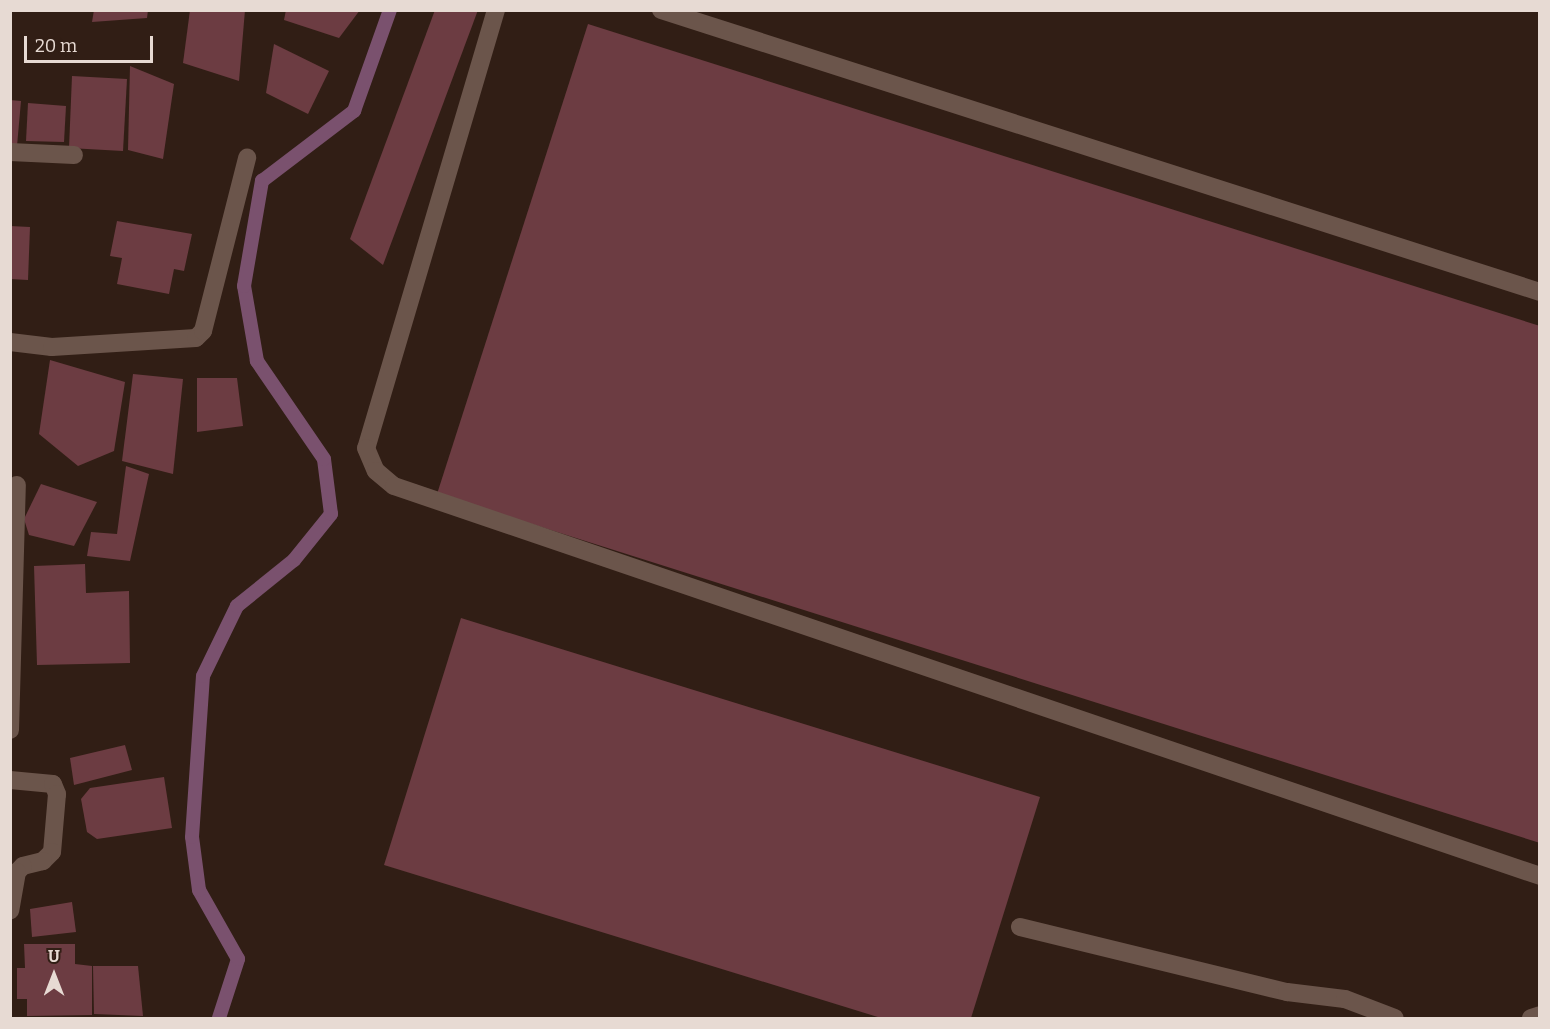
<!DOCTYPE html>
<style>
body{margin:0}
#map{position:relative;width:1550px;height:1029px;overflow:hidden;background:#311e15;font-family:Bitter,serif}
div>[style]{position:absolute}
.stream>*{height:14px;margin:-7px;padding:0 7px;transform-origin:7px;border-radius:7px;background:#7a516e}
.building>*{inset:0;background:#6c3c42}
.minor>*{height:18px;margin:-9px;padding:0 9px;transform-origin:9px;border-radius:9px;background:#6b554b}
span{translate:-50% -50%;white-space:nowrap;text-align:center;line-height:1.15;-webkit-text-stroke:4.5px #311e15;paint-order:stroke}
.frame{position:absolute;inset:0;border:12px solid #e7dad3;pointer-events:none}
.north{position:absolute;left:24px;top:945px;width:60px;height:60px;-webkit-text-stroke:4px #311e15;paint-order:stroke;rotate:0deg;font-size:16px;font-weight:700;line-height:24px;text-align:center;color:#e7dad3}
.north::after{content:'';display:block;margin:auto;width:21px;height:27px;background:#e7dad3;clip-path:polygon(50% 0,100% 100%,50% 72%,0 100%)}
.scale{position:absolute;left:24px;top:36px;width:129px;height:27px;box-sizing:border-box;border:3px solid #e7dad3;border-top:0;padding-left:8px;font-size:18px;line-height:21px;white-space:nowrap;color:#e7dad3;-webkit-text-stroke:4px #311e15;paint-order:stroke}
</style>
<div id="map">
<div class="stream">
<div style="left:219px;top:1018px;width:62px;rotate:-72.1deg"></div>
<div style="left:238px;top:959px;width:79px;rotate:-119.5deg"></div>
<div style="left:199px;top:890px;width:53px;rotate:-97.5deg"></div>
<div style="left:192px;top:837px;width:161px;rotate:-86.1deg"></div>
<div style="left:203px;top:676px;width:78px;rotate:-64.1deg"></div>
<div style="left:237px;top:606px;width:73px;rotate:-38.9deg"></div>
<div style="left:294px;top:560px;width:59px;rotate:-51.2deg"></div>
<div style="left:331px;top:514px;width:55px;rotate:-97.3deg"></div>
<div style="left:324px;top:459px;width:119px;rotate:-124.4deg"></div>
<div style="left:257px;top:361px;width:76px;rotate:-99.8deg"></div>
<div style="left:244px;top:286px;width:107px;rotate:-80.3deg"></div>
<div style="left:262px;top:181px;width:116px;rotate:-37.3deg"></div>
<div style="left:354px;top:111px;width:107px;rotate:-70.4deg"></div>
</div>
<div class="building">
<div style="clip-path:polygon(94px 10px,148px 10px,147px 18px,92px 22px)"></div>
<div style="clip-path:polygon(190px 10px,245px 10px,239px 81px,183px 63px)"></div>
<div style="clip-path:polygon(286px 10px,360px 10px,339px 38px,284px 20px)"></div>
<div style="clip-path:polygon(435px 10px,478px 10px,383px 265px,350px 239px)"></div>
<div style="clip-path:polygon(588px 24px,1540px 326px,1540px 843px,437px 494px)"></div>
<div style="clip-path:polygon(274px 44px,329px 71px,308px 114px,266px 93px)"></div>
<div style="clip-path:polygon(130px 66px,174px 84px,163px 159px,128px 150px)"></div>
<div style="clip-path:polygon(72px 76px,127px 79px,123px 151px,69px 148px)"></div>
<div style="clip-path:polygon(10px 100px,21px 101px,17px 146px,10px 146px)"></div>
<div style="clip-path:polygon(28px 103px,66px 106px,64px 142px,26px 141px)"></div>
<div style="clip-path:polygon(117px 221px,192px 234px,184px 271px,174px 269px,169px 294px,117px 284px,122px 258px,110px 256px)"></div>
<div style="clip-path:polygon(10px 226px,30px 227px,28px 280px,10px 279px)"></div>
<div style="clip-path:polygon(50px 360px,125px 382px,114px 451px,78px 466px,39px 434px)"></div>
<div style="clip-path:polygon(133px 374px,183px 379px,173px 474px,122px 461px)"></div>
<div style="clip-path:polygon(197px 378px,237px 378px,243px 426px,197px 432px)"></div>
<div style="clip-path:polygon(126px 466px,149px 474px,130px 561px,87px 556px,91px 532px,117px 534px)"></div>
<div style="clip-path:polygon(41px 484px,97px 502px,74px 546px,29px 535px,24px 519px)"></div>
<div style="clip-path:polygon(85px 564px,86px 593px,129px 591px,130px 663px,37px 665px,34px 566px)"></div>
<div style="clip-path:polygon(461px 618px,1040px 797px,971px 1018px,881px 1018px,384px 865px)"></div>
<div style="clip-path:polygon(125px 745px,132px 770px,74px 785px,70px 758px)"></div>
<div style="clip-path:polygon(164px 777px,172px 828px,97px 839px,87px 832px,81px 799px,90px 788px)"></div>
<div style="clip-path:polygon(72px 902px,76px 932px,32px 937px,30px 909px)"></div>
<div style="clip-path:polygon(24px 944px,75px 944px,75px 964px,92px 966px,92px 1015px,27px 1016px,27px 999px,17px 999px,17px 968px,25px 968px)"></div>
<div style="clip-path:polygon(93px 966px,138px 966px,143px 1016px,94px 1014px)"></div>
</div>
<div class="minor">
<div style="left:496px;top:10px;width:457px;rotate:106.5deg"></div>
<div style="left:366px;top:448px;width:25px;rotate:67deg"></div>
<div style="left:376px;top:471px;width:23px;rotate:40deg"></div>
<div style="left:394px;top:486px;width:1211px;rotate:18.79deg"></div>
<div style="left:661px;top:10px;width:923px;rotate:17.79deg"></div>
<div style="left:10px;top:152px;width:64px;rotate:2.7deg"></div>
<div style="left:10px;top:342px;width:42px;rotate:6.8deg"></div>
<div style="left:52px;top:347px;width:144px;rotate:-3.6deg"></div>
<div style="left:196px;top:338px;width:10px;rotate:-45deg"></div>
<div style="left:203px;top:331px;width:179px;rotate:-75.7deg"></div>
<div style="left:10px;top:730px;width:245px;rotate:-88.4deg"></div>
<div style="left:10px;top:780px;width:43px;rotate:5.3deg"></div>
<div style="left:53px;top:784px;width:11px;rotate:68deg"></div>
<div style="left:57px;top:794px;width:58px;rotate:94.9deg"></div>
<div style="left:52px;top:852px;width:13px;rotate:135deg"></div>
<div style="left:43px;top:861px;width:21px;rotate:166deg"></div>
<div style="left:23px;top:866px;width:8px;rotate:135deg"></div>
<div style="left:17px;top:872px;width:39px;rotate:100deg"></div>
<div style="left:1020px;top:927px;width:275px;rotate:13.7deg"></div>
<div style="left:1287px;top:992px;width:58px;rotate:6.9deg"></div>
<div style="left:1345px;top:999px;width:53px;rotate:20.8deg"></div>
<div style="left:1531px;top:1018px;width:9px;rotate:-18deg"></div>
</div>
<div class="frame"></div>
<div class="north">U</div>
<div class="scale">20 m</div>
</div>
